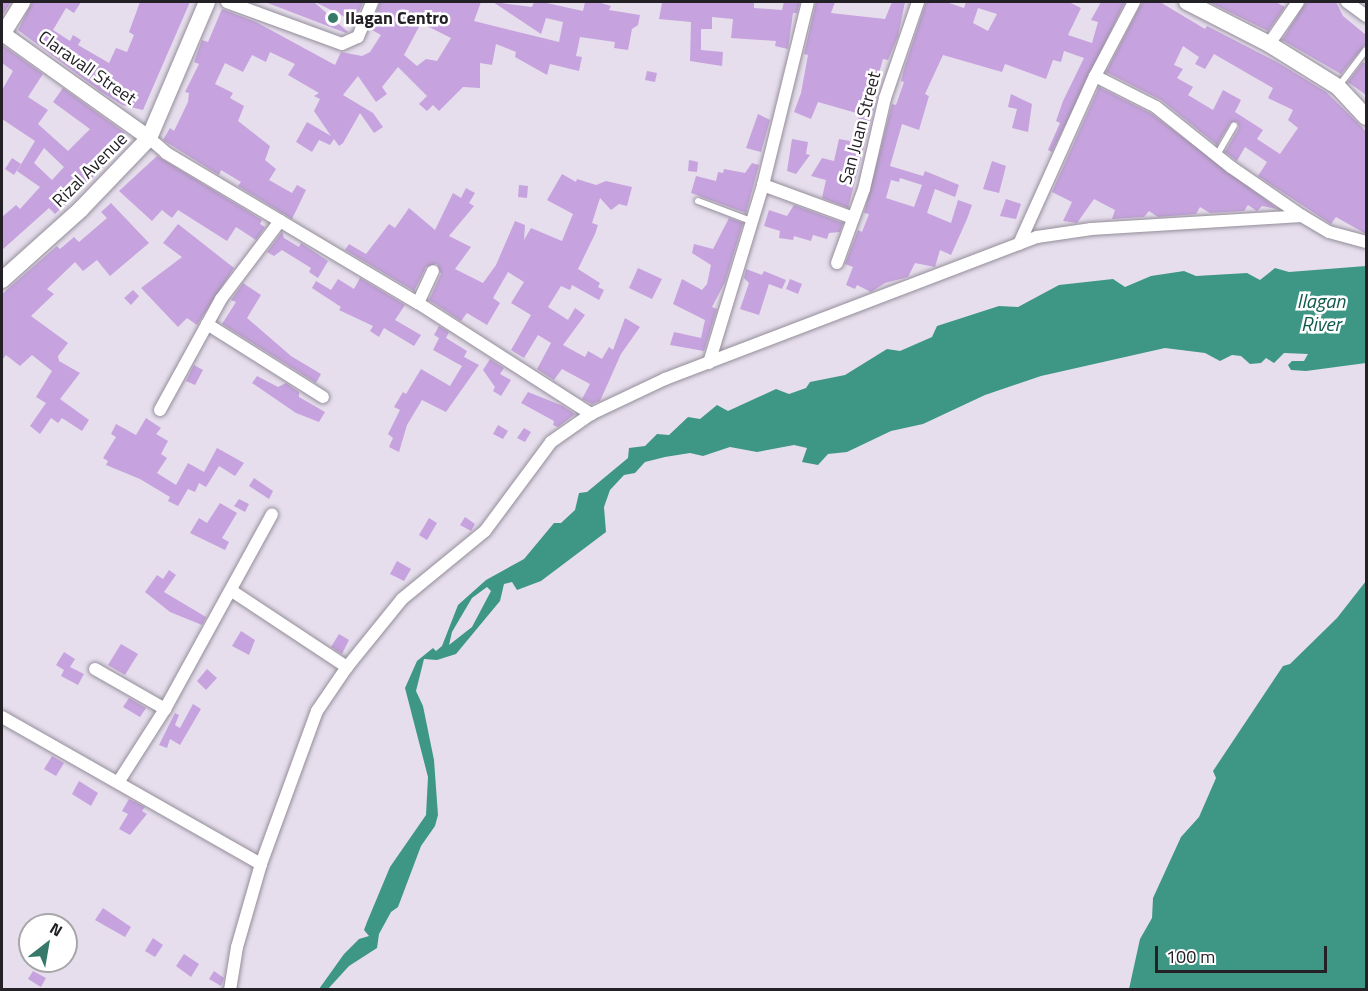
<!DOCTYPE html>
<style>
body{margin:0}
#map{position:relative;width:1368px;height:991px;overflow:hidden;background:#e6deec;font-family:"Titillium Web",sans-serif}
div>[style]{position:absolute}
.water>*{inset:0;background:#3e9785}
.building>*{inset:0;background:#c6a3de}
.roads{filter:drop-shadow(0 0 2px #948d9a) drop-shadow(0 0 2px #948d9a)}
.service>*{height:6px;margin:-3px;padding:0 3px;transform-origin:3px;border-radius:3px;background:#fff}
.minor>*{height:12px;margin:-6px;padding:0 6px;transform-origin:6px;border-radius:6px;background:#fff}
.tertiary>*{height:15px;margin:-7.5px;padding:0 7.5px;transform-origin:7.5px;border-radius:7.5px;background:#fff}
.secondary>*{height:16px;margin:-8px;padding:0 8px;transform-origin:8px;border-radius:8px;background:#fff}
.dots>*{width:16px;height:16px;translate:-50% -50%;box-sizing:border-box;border:3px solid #fff;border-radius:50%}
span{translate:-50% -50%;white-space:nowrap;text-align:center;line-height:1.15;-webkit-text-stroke:5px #fff;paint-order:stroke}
.poi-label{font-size:18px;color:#242126;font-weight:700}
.left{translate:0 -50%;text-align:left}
.street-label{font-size:18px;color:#242126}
.water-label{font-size:20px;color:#115a4d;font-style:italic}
.frame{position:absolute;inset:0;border:3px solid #242126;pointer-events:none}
.north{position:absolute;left:18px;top:913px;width:60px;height:60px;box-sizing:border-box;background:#fff;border:2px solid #a7a6a8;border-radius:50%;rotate:31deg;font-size:16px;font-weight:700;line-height:24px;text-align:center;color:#242126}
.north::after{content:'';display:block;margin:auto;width:21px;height:27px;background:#36796b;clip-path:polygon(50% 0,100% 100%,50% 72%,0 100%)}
.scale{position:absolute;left:1155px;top:946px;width:172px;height:27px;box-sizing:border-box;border:3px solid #242126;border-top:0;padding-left:8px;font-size:18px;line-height:21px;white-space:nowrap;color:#242126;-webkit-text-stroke:4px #fff;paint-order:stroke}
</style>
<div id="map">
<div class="water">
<div style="clip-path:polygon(evenodd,1366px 266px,1366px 363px,1306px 371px,1291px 370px,1288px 365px,1292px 361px,1304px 361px,1308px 354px,1284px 353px,1274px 363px,1266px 358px,1261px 363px,1250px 364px,1241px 356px,1232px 355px,1220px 361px,1205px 353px,1165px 348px,1041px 376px,985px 395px,923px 424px,891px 431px,847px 452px,828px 454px,818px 465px,802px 462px,807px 448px,794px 445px,757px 452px,730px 447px,703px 456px,690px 453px,665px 457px,645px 462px,635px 473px,624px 475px,610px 490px,604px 507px,606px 532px,541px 581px,517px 590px,512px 582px,504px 584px,500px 601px,456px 654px,437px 660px,424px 659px,416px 691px,423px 706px,434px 760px,438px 815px,435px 826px,421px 846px,398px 907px,391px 912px,379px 934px,377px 948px,349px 966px,328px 989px,319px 989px,344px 954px,359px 939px,369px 936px,364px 930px,367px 922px,390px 867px,426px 815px,428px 777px,405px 688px,417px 661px,433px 648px,436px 651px,442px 646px,458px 605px,486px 580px,524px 559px,554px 523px,561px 523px,575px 510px,579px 493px,587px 492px,628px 458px,629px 448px,645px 446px,657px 434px,669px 435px,688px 417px,700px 419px,717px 405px,728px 411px,776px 389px,789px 394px,806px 388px,810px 382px,845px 375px,887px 349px,900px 351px,932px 337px,937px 326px,999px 306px,1018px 307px,1059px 285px,1113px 279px,1125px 287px,1151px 276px,1184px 271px,1196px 276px,1247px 273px,1260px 280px,1275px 268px,1289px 272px,1366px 266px,487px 587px,491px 591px,472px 627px,449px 645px,452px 632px,472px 598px,487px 587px)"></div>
<div style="clip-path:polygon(1366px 581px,1366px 989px,1129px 989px,1140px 939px,1152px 918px,1153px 898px,1181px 837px,1199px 817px,1216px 778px,1213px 771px,1283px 666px,1290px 664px,1337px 618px)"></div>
</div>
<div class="building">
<div style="clip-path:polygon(2px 2px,11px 2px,2px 16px)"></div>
<div style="clip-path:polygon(32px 2px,81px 2px,74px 13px,66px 8px,53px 30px,70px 41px,73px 35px,81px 40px,78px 45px,109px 63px,116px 48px,127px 52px,134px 35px,129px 32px,140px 2px,190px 2px,143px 110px,122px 105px,100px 91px,18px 30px)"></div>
<div style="clip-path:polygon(265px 2px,314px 2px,348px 32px,346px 33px)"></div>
<div style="clip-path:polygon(315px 2px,363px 2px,355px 22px)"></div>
<div style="clip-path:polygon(evenodd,380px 2px,481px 2px,474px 21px,559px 42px,563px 22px,546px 18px,541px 34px,493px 2px,532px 7px,534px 2px,542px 2px,583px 11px,585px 2px,598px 2px,611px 6px,609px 10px,640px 15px,638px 25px,632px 29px,628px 50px,614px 48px,615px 42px,580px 37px,576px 56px,582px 57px,579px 71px,550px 64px,547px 75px,515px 57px,516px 52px,496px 44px,492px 65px,480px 63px,480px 88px,463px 87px,439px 111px,433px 105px,427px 111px,419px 104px,427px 96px,398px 67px,382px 87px,387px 94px,376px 102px,358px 76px,343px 95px,373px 113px,383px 127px,374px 133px,360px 113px,343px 143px,339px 146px,334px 139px,330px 145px,319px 140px,312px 152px,296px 142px,307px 122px,331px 136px,314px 111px,320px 99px,314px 96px,319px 93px,288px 75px,295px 64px,270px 52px,266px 62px,252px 55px,243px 72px,225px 63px,215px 84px,233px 93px,230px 98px,244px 106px,238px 121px,270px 146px,265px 160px,276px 169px,269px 180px,292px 193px,297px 185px,306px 190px,292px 219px,238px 186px,241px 182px,221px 170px,219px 175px,163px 140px,170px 128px,174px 131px,188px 102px,189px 93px,185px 92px,199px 64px,194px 62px,199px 48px,202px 40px,208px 42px,222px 9px,256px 22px,335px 65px,341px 52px,362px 56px,370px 52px,381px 35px,370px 29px,380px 2px,421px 23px,451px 38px,437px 61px,426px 59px,417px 66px,404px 55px,421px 23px)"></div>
<div style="clip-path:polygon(754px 2px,754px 8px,782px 10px,784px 2px,800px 2px,797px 13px,793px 13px,788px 49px,775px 46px,776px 41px,731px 38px,733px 19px,712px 17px,712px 29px,701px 29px,701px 50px,723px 52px,722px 66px,690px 61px,691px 22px,659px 19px,662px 3px)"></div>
<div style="clip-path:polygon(816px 2px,835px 2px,831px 13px,885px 19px,892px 2px,905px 2px,898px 36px,888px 60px,883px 59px,875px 87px,872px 103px,875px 104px,848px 208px,822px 198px,826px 180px,811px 176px,822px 158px,834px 161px,839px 139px,850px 141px,860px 114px,818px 102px,811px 119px,794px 112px,801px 93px,808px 55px,804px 54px)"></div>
<div style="clip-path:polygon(evenodd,926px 2px,946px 2px,964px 8px,966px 2px,1069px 2px,1081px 8px,1068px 35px,1092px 43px,1098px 22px,1091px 20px,1101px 2px,1125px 2px,1052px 152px,1048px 150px,1060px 123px,1056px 121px,1063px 101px,1084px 58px,1064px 51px,1061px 62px,1053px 60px,1046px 79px,1005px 64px,1002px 72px,943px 55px,925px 94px,929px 96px,919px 130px,902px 124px,890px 166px,923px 176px,925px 171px,959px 185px,955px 197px,935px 189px,927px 213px,951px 223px,958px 200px,972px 205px,967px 219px,951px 255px,940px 250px,935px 267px,915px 263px,908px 277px,885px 283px,871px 292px,857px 285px,855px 289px,846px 285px,853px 267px,845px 264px,858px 230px,862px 232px,869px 214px,864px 213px,892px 104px,896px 105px,904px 82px,901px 81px,904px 69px,926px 2px,978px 8px,997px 14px,988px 31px,973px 23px,978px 8px,926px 2px,900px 178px,922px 185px,914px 207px,886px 198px,891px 180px,899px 182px,900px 178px)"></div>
<div style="clip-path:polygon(evenodd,1142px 2px,1160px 2px,1205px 29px,1207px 26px,1277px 62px,1326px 92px,1363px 128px,1366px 132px,1366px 234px,1336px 217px,1331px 224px,1258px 176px,1267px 162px,1245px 147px,1237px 161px,1225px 152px,1239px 128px,1237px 122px,1230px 123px,1217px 145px,1161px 100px,1106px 72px,1142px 2px,1183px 46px,1199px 57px,1195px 64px,1205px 69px,1214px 54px,1273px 88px,1268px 98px,1293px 110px,1288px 120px,1298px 128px,1280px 154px,1257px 139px,1263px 130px,1235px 112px,1241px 100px,1223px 90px,1213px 110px,1188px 95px,1193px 87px,1177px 78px,1183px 69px,1174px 65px,1183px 46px)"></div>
<div style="clip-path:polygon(1209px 2px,1276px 2px,1285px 7px,1268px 31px)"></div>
<div style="clip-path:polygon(1306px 2px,1336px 2px,1343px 16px,1366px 35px,1366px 44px,1341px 74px,1282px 40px)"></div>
<div style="clip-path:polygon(evenodd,2px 45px,43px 74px,28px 97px,48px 110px,38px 124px,68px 151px,90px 129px,53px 102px,63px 88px,125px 133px,100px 162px,104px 166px,55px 214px,49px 208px,2px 250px,2px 217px,16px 205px,20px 209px,40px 187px,17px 171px,35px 141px,2px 119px,2px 90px,13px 71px,2px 63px,2px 45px,44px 148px,64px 167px,52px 180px,34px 163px,44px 148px)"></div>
<div style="clip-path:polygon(1363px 62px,1366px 64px,1366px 95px,1348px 82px)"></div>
<div style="clip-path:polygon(647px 71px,657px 73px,655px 82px,645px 80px)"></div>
<div style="clip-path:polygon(1099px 87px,1152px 114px,1278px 209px,1262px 206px,1257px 211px,1248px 205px,1244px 211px,1210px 213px,1200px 207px,1196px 214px,1158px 217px,1149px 211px,1144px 217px,1112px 219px,1115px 210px,1094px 199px,1077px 223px,1063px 221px,1072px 202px,1052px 192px)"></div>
<div style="clip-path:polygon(1011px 94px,1032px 104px,1028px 132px,1012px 128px,1017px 109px,1008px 107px)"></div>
<div style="clip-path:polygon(758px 114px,770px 120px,761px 152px,746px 148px)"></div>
<div style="clip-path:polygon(792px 139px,808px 142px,806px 154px,810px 155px,796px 174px,787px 171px)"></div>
<div style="clip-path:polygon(157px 156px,262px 220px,260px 224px,265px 227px,256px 240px,236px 227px,227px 241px,178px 210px,172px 218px,162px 210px,152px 221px,119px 191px)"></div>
<div style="clip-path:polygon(12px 158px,21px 164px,14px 175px,5px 169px)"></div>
<div style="clip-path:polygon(689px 160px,698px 162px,697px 172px,688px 171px)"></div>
<div style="clip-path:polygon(992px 161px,1006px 166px,999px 193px,983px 189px)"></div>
<div style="clip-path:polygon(752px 163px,759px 165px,746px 213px,691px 193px,696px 176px,716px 181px,718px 172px,723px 173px,724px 169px,745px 173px)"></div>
<div style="clip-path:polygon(562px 174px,576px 182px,577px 179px,596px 185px,606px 181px,632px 187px,627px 206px,619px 204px,611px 210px,600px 198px,592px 223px,598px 225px,595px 234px,578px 269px,600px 283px,598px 287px,604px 290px,599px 300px,572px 285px,570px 290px,561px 286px,548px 307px,568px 320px,575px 308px,585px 315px,563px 345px,585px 357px,588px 351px,602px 359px,609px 347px,613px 350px,625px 318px,640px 327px,621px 354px,600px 401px,592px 404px,582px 399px,590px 384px,562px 369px,554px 380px,537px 369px,551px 343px,538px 335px,524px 358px,511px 350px,531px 315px,511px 303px,524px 282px,508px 272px,493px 298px,500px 303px,487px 325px,467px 313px,461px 321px,429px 300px,441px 274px,437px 264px,426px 267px,414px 291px,345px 250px,349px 244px,366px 254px,389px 224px,395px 228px,409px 208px,435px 230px,453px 193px,461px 198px,466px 188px,475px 193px,469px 203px,474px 206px,449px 236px,471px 247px,455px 269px,483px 283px,496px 265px,515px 221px,525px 225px,524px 240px,531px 228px,562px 241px,573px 214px,547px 200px)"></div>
<div style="clip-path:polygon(519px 185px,528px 186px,527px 198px,518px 197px)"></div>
<div style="clip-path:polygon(1006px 199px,1021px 204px,1016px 219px,1000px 216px)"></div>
<div style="clip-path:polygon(111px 203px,149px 243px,110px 276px,97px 260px,83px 271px,75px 262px,47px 289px,54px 294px,31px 316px,68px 343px,58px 356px,59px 361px,80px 373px,60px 399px,89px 420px,82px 431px,62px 418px,58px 423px,51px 418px,40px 434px,30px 426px,46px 403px,36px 397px,52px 371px,32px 355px,20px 366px,6px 355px,2px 360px,2px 294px,57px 246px,60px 249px,74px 237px,79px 242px,107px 218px,101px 212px)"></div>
<div style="clip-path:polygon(794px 205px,843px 223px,840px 232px,829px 233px,827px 239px,813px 235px,811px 241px,794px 236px,793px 240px,779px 238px,780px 231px,764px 226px,769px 210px,787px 216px)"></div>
<div style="clip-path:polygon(729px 218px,743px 223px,725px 282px,712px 307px,717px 309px,704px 351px,670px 345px,674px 332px,701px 338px,705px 320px,673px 304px,682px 279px,702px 290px,707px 284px,711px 265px,692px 253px,694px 244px,713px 249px)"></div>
<div style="clip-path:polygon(178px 224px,234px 268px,197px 325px,187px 318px,178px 327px,141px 288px,182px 257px,163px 243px)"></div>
<div style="clip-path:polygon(282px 232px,284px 238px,299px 247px,301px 243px,328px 261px,318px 278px,309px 272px,311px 268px,282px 250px,274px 256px,267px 252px)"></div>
<div style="clip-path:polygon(638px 268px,662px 279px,652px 299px,629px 288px)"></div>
<div style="clip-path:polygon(746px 269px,762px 275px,764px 271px,786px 280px,782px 289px,769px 284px,759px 315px,740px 309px,749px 283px,744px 278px)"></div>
<div style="clip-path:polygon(360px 278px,405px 305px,395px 320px,421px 335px,414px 346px,384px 328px,379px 337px,370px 331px,373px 326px,339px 310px,341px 307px,312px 288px,316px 281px,331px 290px,338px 279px,354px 289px)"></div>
<div style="clip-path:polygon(790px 279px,802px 284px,798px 294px,786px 289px)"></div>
<div style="clip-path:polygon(243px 283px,261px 295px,247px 318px,291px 356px,321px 374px,316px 383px,222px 324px,236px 302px,231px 300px)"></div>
<div style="clip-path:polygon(133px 290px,139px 296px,131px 305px,124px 298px)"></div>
<div style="clip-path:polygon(439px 326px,449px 332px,446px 338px,467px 351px,464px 357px,479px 365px,446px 412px,422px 400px,407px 425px,399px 452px,389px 447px,393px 438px,388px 434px,400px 410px,394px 407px,403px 392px,406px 394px,421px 369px,450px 386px,462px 366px,433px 350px,439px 338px,434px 335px)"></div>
<div style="clip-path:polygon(490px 359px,504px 368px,500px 374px,511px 380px,501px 396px,493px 391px,495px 387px,483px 370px)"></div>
<div style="clip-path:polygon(194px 365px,203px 370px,195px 385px,186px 381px)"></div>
<div style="clip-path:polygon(257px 376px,278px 387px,286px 383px,299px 392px,299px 397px,325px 412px,319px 422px,296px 413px,252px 383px)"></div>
<div style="clip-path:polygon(528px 392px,563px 406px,575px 414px,558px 427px,553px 425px,554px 421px,521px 403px)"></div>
<div style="clip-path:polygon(146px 418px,161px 428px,156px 434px,168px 441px,161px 454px,167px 458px,157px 473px,176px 485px,188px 463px,204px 472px,217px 448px,244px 463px,235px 476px,219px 466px,206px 487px,199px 483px,195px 492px,188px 489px,178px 506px,168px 501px,170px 497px,140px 479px,106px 465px,108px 461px,103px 458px,116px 437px,111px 434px,116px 424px,136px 435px)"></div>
<div style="clip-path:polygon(498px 425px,508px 431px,503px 439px,493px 434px)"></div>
<div style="clip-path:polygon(524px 428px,531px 432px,525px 442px,517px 438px)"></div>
<div style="clip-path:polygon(254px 478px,273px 491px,269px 499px,249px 486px)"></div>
<div style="clip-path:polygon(239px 499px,249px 504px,245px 512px,234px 506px)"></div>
<div style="clip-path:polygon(220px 503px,237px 513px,222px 538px,229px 542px,225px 550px,190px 533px,199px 518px,207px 523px)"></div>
<div style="clip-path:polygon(465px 517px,475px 524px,471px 531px,460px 525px)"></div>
<div style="clip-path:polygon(429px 518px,437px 523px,427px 540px,419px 535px)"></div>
<div style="clip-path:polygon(397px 561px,411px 569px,404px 581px,390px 574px)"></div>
<div style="clip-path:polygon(169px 570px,176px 575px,164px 592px,206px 617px,202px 625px,170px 612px,145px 592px,157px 575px,163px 579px)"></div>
<div style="clip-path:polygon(241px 631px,255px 640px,249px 655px,232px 646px)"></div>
<div style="clip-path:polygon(339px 634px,349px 640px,342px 654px,331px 647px)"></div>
<div style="clip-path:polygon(121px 644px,138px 654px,125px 675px,108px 665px)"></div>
<div style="clip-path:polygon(64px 652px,75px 659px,70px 667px,84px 674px,78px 685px,61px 676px,64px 670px,56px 665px)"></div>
<div style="clip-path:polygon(207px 669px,217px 678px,206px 690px,197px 681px)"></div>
<div style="clip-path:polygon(129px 698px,146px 708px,140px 717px,123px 707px)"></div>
<div style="clip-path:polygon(193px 704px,201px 709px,180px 745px,170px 739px,167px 748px,159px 745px,175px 713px,179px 715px,175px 725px,180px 728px)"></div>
<div style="clip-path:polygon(52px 756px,64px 763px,56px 776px,44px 769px)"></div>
<div style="clip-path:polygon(79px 781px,98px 793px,91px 806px,72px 794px)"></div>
<div style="clip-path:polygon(129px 799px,145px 807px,142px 811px,147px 814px,130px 835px,119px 829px,128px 814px,122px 811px)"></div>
<div style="clip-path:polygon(103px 908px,131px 927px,125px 937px,95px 920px)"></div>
<div style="clip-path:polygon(153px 938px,163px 945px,155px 957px,145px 951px)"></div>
<div style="clip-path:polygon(184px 954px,199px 964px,191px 977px,176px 966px)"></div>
<div style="clip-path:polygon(33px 971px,46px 978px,41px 987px,28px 979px)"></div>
<div style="clip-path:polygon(214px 971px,224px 978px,221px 986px,209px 979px)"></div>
</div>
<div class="roads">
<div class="service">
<div style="left:1338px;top:87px;width:46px;rotate:-52.9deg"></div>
<div style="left:1217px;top:155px;width:34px;rotate:-60deg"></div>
<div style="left:698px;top:201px;width:57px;rotate:20.7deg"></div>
</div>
<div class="minor">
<div style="left:227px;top:2px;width:122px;rotate:20.1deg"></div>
<div style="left:342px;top:44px;width:17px;rotate:-24deg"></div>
<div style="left:358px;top:37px;width:38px;rotate:-68deg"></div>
<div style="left:1347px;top:2px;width:24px;rotate:36deg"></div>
<div style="left:1269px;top:44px;width:51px;rotate:-55.4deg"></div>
<div style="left:1095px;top:76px;width:84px;rotate:-62.2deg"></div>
<div style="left:149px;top:138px;width:23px;rotate:41deg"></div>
<div style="left:166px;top:153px;width:293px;rotate:30.8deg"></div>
<div style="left:418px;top:303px;width:206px;rotate:32.7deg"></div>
<div style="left:763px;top:185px;width:96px;rotate:20.1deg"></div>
<div style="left:1019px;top:244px;width:184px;rotate:-65.7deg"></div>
<div style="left:1095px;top:76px;width:68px;rotate:26.9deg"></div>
<div style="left:1156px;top:107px;width:96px;rotate:38.7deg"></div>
<div style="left:1231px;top:167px;width:86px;rotate:34.6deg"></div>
<div style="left:1302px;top:216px;width:31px;rotate:31deg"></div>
<div style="left:1329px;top:232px;width:38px;rotate:15deg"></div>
<div style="left:837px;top:263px;width:79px;rotate:-70deg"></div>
<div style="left:864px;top:189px;width:93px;rotate:-77deg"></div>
<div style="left:885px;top:98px;width:102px;rotate:-71deg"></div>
<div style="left:418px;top:303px;width:35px;rotate:-65deg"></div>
<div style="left:207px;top:324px;width:137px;rotate:32.2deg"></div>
<div style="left:709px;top:363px;width:186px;rotate:-73.1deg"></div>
<div style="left:763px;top:185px;width:188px;rotate:-76.2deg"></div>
<div style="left:160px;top:410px;width:127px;rotate:-61.2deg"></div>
<div style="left:221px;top:299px;width:98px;rotate:-52.9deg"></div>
<div style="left:232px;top:591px;width:138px;rotate:33.5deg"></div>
<div style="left:95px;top:669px;width:81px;rotate:29.7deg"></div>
<div style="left:2px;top:717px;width:298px;rotate:29.6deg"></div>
<div style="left:261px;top:864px;width:86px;rotate:106.1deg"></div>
<div style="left:237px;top:947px;width:44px;rotate:99.2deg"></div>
<div style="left:119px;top:781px;width:85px;rotate:-57.4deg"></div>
<div style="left:165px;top:709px;width:222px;rotate:-61.2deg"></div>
<div style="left:261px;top:864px;width:163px;rotate:-69.9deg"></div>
<div style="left:317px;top:711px;width:53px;rotate:-55.7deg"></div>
<div style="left:347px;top:667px;width:87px;rotate:-51deg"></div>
<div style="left:402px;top:599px;width:107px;rotate:-39.3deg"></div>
<div style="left:485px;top:531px;width:111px;rotate:-53.4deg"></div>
<div style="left:551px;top:442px;width:49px;rotate:-35deg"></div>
<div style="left:591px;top:414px;width:82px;rotate:-25.3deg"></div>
<div style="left:665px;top:379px;width:398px;rotate:-20.9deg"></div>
<div style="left:1037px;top:237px;width:55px;rotate:-8.4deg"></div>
<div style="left:1091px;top:229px;width:211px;rotate:-3.5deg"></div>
</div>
<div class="tertiary">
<div style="left:2px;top:33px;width:181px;rotate:35.5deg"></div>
<div style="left:2px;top:34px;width:38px;rotate:-58deg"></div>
</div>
<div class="secondary">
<div style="left:1187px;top:2px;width:92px;rotate:27.1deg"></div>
<div style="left:1269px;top:44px;width:81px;rotate:31.9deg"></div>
<div style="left:1338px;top:87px;width:41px;rotate:47deg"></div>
<div style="left:2px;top:280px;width:106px;rotate:-41.9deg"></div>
<div style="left:81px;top:209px;width:98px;rotate:-46.2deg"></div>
<div style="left:149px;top:138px;width:148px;rotate:-66.9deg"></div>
</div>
</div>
<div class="dots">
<div style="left:333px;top:18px;background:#36796b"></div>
</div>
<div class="poi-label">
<span class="left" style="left:345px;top:18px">Ilagan Centro</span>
</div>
<div class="street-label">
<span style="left:87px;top:68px;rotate:35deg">Claravall Street</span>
<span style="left:860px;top:128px;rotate:-75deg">San Juan Street</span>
<span style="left:90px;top:170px;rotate:-45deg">Rizal Avenue</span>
</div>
<div class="water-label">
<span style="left:1321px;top:312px">Ilagan<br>River</span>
</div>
<div class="frame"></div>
<div class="north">N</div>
<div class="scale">100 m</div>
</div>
